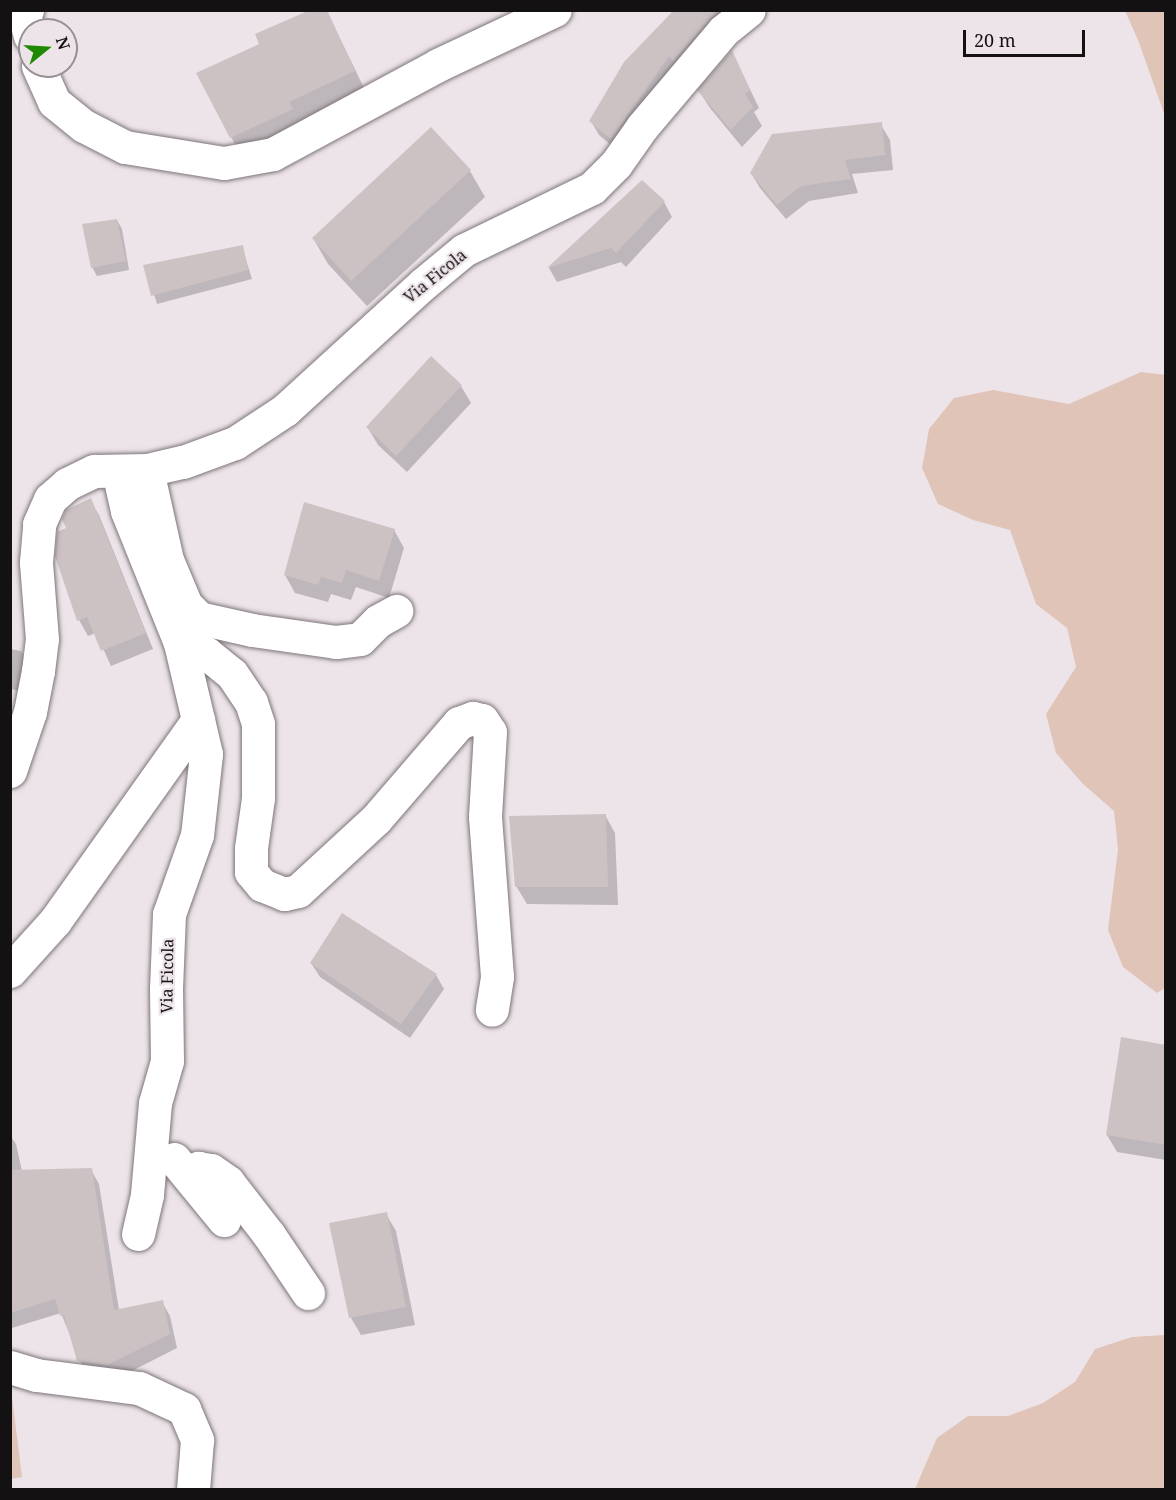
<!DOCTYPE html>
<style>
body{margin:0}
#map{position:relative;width:1176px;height:1500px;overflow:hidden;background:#ede4ea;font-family:"Noto Serif",serif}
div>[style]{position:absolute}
.green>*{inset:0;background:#e0c4b8}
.shadow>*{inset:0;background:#0003}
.building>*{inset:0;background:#cdc2c3}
.roads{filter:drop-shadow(0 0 2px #7d757a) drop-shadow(0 0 2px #7d757a)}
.minor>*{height:33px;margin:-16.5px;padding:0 16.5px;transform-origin:16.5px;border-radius:16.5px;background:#fff}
span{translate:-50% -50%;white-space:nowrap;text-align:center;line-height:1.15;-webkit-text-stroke:4.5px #ede4ea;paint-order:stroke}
.street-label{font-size:16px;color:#141113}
.frame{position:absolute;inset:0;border:12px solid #141113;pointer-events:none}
.north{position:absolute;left:18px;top:18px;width:60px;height:60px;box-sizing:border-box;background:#ede4ea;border:2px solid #969094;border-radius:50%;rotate:72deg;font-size:16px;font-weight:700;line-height:24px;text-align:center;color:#141113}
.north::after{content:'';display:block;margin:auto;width:21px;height:27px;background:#208902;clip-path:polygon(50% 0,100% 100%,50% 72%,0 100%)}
.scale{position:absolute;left:963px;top:30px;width:122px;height:27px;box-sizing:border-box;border:3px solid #141113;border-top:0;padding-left:8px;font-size:18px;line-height:21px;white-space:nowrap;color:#141113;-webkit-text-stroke:4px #ede4ea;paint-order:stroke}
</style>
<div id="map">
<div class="green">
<div style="clip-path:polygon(1125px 11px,1165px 11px,1165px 116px,1138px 40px)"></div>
<div style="clip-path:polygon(1141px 372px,1166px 375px,1166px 987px,1157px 993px,1123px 967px,1108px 930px,1118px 849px,1114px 811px,1083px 784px,1056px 753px,1046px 714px,1076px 667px,1067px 628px,1036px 604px,1010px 530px,973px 520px,938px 504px,922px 468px,929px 429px,954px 398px,993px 390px,1069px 404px)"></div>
<div style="clip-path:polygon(1165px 1335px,1165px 1489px,915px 1489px,937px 1438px,968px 1416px,1008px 1416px,1043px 1403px,1075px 1382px,1095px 1349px,1132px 1337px)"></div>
<div style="clip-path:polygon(10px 1381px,22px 1477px,11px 1479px,10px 1479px)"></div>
</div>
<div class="shadow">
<div style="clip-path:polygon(326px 10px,369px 98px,246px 163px,231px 137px,261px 45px)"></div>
<div style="clip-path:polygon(676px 10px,739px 10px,619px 152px,599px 135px,591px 121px)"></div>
<div style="clip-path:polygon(732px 52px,759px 108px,754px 112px,762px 126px,742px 147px,710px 108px,699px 91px)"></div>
<div style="clip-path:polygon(881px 125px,890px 140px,893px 170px,852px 174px,858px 193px,809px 201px,786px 219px,760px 188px,751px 173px)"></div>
<div style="clip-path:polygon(470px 171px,485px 197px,367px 306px,328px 264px,313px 238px)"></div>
<div style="clip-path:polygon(642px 182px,664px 202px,672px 217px,626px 267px,621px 262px,557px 282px,549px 268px)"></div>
<div style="clip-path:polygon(117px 220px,122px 229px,129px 270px,97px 276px,92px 267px)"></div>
<div style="clip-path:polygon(242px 247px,252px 279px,157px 304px,145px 266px)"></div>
<div style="clip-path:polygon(461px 386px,471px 403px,407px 472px,378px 445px,368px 428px)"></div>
<div style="clip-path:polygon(90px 500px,99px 515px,153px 649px,111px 666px,96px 633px,88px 636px,79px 620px,68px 528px)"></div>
<div style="clip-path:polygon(394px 530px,404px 548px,389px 598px,356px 587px,351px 600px,331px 594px,328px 602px,295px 593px,285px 575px)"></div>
<div style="clip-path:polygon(10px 649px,21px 651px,26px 660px,21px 691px,10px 689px)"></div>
<div style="clip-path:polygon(605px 815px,615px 833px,618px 905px,527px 904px,516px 886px)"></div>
<div style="clip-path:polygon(311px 963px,436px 975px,444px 989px,410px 1038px,320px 977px)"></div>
<div style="clip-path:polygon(1166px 1047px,1166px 1160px,1117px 1152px,1107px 1135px)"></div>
<div style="clip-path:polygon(10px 1135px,16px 1144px,22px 1171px,91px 1170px,99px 1184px,119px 1310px,162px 1302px,170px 1316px,177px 1348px,116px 1379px,86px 1375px,61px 1313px,12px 1328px)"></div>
<div style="clip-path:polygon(386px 1214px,396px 1231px,415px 1325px,361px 1335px,351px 1318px)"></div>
</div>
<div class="building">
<div style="clip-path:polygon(310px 10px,327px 10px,355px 71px,289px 102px,293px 109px,230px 138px,196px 73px,259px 44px,255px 34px)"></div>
<div style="clip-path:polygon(674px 10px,714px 10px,716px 13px,673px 61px,669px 56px,611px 139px,589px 121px,624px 62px)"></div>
<div style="clip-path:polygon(732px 50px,750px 90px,745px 94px,753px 107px,731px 130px,697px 90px)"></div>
<div style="clip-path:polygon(882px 122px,885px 155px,845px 160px,851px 179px,801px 186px,777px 205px,750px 173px,772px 134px)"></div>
<div style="clip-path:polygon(431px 127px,471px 170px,351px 281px,312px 238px)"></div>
<div style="clip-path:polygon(642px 180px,665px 201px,616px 253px,611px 248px,547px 268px)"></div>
<div style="clip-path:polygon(117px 219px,126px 261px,91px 268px,82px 224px)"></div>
<div style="clip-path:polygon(243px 245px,248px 270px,151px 296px,143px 265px)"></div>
<div style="clip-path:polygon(431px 356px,462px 385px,396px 456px,366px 427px)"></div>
<div style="clip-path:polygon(91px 498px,146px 633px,101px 651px,87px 617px,77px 621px,55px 556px,57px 532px,66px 528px,62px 519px,66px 510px)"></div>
<div style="clip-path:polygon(304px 502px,395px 529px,379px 581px,346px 570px,342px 583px,321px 577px,318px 585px,284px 575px)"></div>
<div style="clip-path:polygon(606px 814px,608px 887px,515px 887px,509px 816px)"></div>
<div style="clip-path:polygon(342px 913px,437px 974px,401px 1024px,310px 963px)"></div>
<div style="clip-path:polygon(1121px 1037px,1166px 1045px,1166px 1145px,1106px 1135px)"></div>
<div style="clip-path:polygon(92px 1168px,114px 1310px,163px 1300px,170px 1334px,107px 1365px,77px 1361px,64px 1315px,60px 1316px,55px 1299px,10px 1313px,10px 1170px)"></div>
<div style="clip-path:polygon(387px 1212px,406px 1307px,349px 1318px,329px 1223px)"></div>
</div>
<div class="roads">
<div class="minor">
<div style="left:27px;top:10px;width:6px;rotate:121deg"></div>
<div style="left:24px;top:15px;width:22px;rotate:74deg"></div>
<div style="left:38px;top:66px;width:39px;rotate:66deg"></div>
<div style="left:54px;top:102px;width:38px;rotate:39deg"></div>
<div style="left:84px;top:126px;width:46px;rotate:27.1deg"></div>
<div style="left:125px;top:147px;width:100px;rotate:9.2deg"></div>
<div style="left:224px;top:163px;width:50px;rotate:-10.4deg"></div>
<div style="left:273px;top:154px;width:187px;rotate:-28.3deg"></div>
<div style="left:438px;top:65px;width:129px;rotate:-25.2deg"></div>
<div style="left:147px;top:470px;width:92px;rotate:77.5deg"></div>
<div style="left:167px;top:560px;width:49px;rotate:67.1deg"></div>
<div style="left:186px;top:605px;width:18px;rotate:45deg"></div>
<div style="left:199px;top:618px;width:54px;rotate:12.8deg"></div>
<div style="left:252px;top:630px;width:85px;rotate:8.1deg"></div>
<div style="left:336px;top:642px;width:24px;rotate:-7deg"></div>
<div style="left:360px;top:639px;width:25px;rotate:-45deg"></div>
<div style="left:378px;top:621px;width:21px;rotate:-29deg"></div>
<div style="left:118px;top:471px;width:41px;rotate:77.3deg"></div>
<div style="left:127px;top:511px;width:142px;rotate:68.1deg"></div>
<div style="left:180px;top:643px;width:114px;rotate:76.8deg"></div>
<div style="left:206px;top:754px;width:81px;rotate:96.3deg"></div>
<div style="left:197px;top:835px;width:84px;rotate:109.5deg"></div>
<div style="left:169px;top:914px;width:75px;rotate:92.3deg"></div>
<div style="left:166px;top:989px;width:72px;rotate:89.2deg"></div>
<div style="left:167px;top:1061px;width:44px;rotate:105.9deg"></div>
<div style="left:155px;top:1103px;width:92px;rotate:95deg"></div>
<div style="left:147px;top:1195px;width:40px;rotate:103deg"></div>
<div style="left:180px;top:643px;width:28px;rotate:21deg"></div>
<div style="left:206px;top:653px;width:33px;rotate:39deg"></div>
<div style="left:232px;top:674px;width:34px;rotate:56deg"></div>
<div style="left:251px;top:702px;width:23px;rotate:72deg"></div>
<div style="left:258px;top:724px;width:74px;rotate:90deg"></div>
<div style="left:258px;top:798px;width:50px;rotate:98deg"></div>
<div style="left:251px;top:848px;width:24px;rotate:90deg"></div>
<div style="left:251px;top:872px;width:17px;rotate:50deg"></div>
<div style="left:262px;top:885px;width:24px;rotate:22deg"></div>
<div style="left:284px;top:894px;width:14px;rotate:-12deg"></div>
<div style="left:298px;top:891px;width:106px;rotate:-42.7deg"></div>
<div style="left:376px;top:819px;width:127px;rotate:-49.2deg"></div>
<div style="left:459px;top:723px;width:15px;rotate:-20deg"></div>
<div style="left:473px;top:718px;width:9px;rotate:13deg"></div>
<div style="left:482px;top:720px;width:14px;rotate:56deg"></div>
<div style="left:490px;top:732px;width:85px;rotate:93.4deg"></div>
<div style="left:485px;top:817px;width:160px;rotate:85.7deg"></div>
<div style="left:497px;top:977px;width:33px;rotate:99deg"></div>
<div style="left:10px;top:771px;width:62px;rotate:-71.3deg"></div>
<div style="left:30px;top:712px;width:42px;rotate:-79deg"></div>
<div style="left:38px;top:671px;width:32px;rotate:-83deg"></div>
<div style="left:42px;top:639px;width:77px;rotate:-94.5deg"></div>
<div style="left:36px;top:562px;width:38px;rotate:-85deg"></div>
<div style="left:39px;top:524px;width:27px;rotate:-66deg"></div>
<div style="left:50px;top:499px;width:23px;rotate:-41deg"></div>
<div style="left:67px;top:484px;width:30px;rotate:-26deg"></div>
<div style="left:94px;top:471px;width:53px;rotate:-1.1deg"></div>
<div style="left:147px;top:470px;width:37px;rotate:-13deg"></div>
<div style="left:183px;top:462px;width:55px;rotate:-20.1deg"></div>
<div style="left:235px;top:443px;width:60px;rotate:-33.4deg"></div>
<div style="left:285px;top:410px;width:187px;rotate:-42.4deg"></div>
<div style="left:423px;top:284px;width:53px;rotate:-39.7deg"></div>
<div style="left:464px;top:250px;width:142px;rotate:-25.8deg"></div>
<div style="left:592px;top:188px;width:34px;rotate:-45deg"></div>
<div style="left:616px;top:164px;width:45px;rotate:-54.9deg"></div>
<div style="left:642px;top:127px;width:126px;rotate:-49.8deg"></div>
<div style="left:723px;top:31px;width:33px;rotate:-39deg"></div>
<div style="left:10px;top:971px;width:67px;rotate:-48deg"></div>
<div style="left:55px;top:921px;width:247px;rotate:-54.6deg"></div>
<div style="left:174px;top:1159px;width:79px;rotate:50.7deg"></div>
<div style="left:187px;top:1174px;width:13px;rotate:-29deg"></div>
<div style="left:198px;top:1168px;width:13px;rotate:9deg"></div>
<div style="left:211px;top:1170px;width:21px;rotate:35deg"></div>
<div style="left:228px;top:1182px;width:67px;rotate:52.3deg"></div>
<div style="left:269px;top:1235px;width:70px;rotate:56.1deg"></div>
<div style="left:10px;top:1367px;width:27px;rotate:17deg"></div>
<div style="left:36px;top:1375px;width:104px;rotate:7.2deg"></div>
<div style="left:139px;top:1388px;width:50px;rotate:25deg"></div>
<div style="left:184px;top:1409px;width:34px;rotate:67deg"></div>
<div style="left:197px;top:1440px;width:50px;rotate:94.6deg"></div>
</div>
</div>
<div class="street-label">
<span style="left:435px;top:276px;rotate:-39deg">Via Ficola</span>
<span style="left:167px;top:976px;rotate:-89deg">Via Ficola</span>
</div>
<div class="frame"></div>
<div class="north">N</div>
<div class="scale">20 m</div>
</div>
